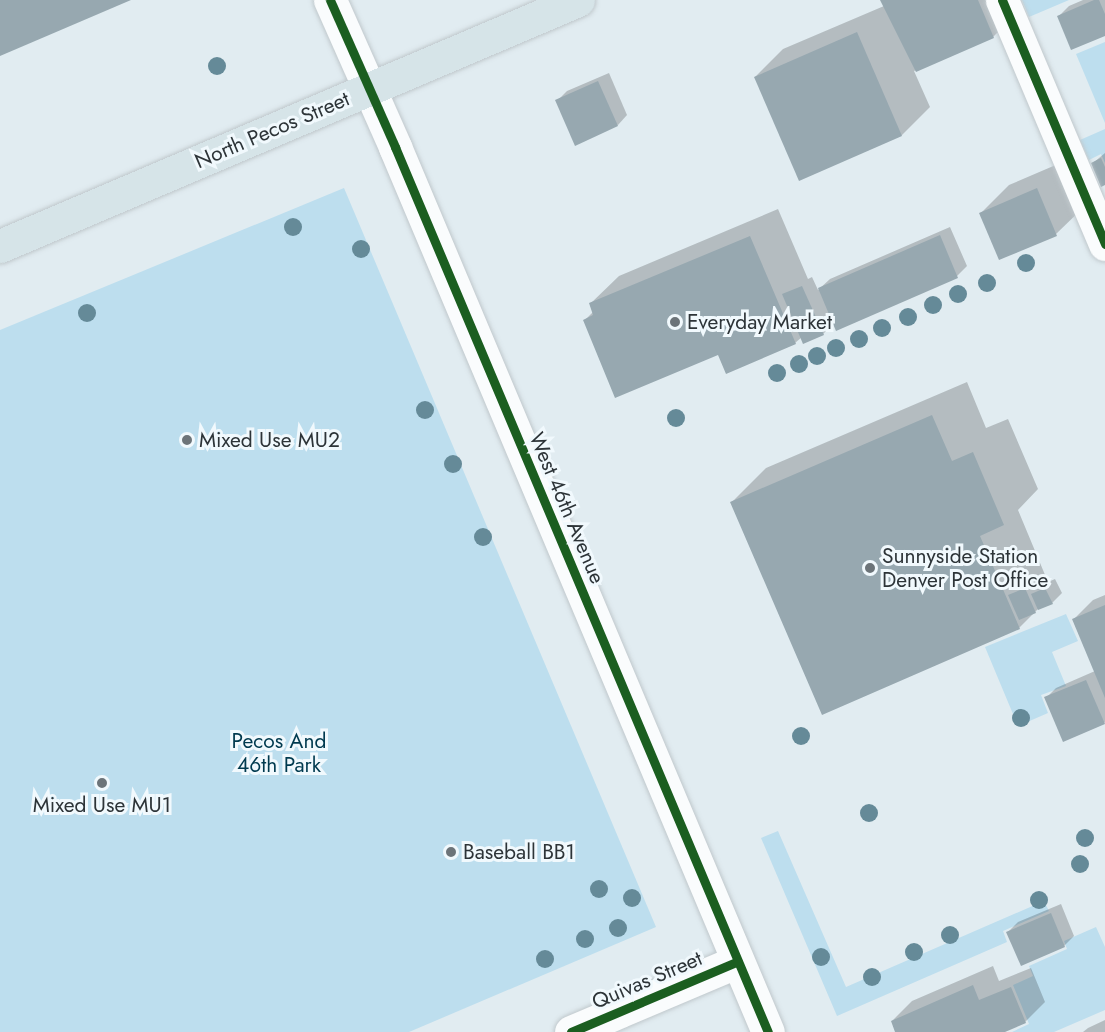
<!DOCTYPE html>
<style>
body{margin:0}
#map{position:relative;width:1105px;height:1032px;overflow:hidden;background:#e1ecf1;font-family:Jost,sans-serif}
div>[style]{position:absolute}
.green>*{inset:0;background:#bddeee}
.shadow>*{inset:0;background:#0003}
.building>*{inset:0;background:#97a8b0}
.roads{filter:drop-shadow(0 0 2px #c0c8cc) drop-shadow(0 0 2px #c0c8cc)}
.minor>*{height:33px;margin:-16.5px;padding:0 16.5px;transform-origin:16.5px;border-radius:16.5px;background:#fafcfd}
.major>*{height:33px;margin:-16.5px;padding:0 16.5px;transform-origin:16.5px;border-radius:16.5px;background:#d6e4e8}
.cycleway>*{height:9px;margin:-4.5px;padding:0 4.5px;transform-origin:4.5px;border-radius:4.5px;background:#1b5e20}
.trees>*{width:18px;height:18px;margin:-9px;border-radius:50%;background:#658a98}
.dots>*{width:16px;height:16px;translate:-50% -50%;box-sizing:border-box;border:3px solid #f1f9fd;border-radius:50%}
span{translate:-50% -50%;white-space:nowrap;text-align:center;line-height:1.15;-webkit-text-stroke:6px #f1f9fd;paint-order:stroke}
.street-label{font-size:21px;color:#2d3438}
.poi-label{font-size:21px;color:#2d3438}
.left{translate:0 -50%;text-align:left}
.park-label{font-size:21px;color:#003a4f}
</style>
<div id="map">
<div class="green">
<div style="clip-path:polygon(1022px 0,1069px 0,1029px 17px)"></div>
<div style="clip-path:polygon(1105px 42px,1105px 123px,1076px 54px)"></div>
<div style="clip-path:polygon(1105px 129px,1105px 163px,1101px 154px,1089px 160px,1080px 140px)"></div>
<div style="clip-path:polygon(344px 188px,656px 927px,409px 1032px,0 1032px,0 330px)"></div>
<div style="clip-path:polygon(1066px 614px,1078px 641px,1052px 652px,1066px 686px,1041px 695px,1048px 713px,1018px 726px,985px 647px)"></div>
<div style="clip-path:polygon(778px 831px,846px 987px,1044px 901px,1049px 911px,1003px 931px,1007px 942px,837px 1016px,761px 838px)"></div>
<div style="clip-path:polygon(1096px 927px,1105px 947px,1105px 1010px,1054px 1032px,1012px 1032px,1029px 1024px,1013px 985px,1033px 976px,1029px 966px,1067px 949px,1064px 941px)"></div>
</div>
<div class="shadow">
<div style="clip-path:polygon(882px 0,1017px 0,1021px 9px,993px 37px,914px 71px,930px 107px,902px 135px,800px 179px,755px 77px,783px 49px,884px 6px)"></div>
<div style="clip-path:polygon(1083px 0,1105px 0,1105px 34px,1059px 16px,1069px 6px)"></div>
<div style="clip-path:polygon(609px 73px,627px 115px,618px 125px,557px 101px,567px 91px)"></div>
<div style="clip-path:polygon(1105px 153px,1105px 183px,1093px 163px)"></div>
<div style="clip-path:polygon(1065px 161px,1085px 206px,1056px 234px,1000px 258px,981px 213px,1009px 185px)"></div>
<div style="clip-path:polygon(778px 209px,808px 279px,812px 277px,818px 290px,830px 279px,950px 227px,967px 266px,957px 276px,837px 329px,834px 323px,823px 334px,802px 337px,795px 343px,719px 353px,585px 320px,593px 312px,590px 304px,619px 276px)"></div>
<div style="clip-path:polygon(967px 382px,986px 428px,1008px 419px,1038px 489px,1018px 510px,1048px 582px,1055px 579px,1062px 593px,1052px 603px,1038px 609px,1019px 628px,732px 502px,766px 468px)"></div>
<div style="clip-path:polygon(1105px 595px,1105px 722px,1104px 723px,1046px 698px,1056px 688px,1095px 671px,1073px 620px,1093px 600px)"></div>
<div style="clip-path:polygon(1061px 904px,1074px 936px,1064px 946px,1008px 932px,1018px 922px)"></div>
<div style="clip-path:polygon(993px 966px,999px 981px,1031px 968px,1045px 1002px,1025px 1022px,1001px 1032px,897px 1032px,892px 1021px,912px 1001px)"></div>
<div style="clip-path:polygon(1105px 1020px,1105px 1032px,1083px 1032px,1088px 1028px)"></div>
</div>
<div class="building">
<div style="clip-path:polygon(0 0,131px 0,0 56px)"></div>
<div style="clip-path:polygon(880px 0,978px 0,994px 38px,916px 72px)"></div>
<div style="clip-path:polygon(1094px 0,1099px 0,1105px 14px,1105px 36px,1071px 50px,1057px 16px)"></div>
<div style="clip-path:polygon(857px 32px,902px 136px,799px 181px,754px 77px)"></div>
<div style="clip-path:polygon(598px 81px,618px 126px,575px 146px,555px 100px)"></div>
<div style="clip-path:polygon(1101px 158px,1105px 167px,1105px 185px,1101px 187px,1091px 163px)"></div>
<div style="clip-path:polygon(1037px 188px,1057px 236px,999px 260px,979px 213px)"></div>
<div style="clip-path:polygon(940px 235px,958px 278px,836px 331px,818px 288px)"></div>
<div style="clip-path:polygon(750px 236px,796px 344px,726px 374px,718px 355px,615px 398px,583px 320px,593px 315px,589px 303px)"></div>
<div style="clip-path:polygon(802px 286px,824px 335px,803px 344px,782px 294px)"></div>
<div style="clip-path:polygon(932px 415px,952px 461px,973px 452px,1004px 525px,980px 536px,1020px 629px,822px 715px,730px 502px)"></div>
<div style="clip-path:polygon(1025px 588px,1036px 613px,1019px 620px,1008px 595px)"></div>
<div style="clip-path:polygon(1045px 588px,1053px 604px,1038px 610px,1031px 594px)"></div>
<div style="clip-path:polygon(1105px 605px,1105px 698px,1072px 619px)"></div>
<div style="clip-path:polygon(1086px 680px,1105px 724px,1063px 742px,1044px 697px)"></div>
<div style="clip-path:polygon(1051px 913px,1065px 947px,1021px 966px,1006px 932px)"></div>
<div style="clip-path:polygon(973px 985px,979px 1000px,1011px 987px,1026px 1023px,1005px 1032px,895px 1032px,891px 1021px)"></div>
</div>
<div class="roads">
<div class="minor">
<div style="left:330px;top:0;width:161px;rotate:66.1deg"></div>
<div style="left:395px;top:147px;width:960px;rotate:67.15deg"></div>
<div style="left:1002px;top:0;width:265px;rotate:67.1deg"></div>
<div style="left:571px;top:1032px;width:181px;rotate:-23deg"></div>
</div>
<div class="major">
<div style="left:0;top:246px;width:628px;rotate:-23.05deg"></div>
</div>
</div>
<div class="cycleway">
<div style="left:330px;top:0;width:161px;rotate:66.1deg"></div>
<div style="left:395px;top:147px;width:960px;rotate:67.15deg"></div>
<div style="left:1002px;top:0;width:265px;rotate:67.1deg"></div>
<div style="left:571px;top:1032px;width:181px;rotate:-23deg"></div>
</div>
<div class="trees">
<div style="left:217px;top:66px"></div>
<div style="left:293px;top:227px"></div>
<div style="left:361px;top:249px"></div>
<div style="left:1026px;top:263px"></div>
<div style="left:987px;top:283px"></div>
<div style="left:958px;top:294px"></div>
<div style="left:933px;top:305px"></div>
<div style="left:87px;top:313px"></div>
<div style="left:908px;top:317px"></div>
<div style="left:882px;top:328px"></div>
<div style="left:859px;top:339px"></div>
<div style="left:836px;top:348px"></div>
<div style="left:817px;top:356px"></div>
<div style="left:799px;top:364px"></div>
<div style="left:777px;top:373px"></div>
<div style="left:425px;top:410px"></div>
<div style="left:676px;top:418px"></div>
<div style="left:453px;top:464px"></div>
<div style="left:483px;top:537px"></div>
<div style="left:1021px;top:718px"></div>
<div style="left:801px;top:736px"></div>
<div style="left:869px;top:813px"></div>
<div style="left:1085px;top:838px"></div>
<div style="left:1080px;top:864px"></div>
<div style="left:599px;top:889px"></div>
<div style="left:632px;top:898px"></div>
<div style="left:1039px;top:900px"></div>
<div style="left:618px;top:928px"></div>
<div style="left:950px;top:935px"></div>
<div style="left:585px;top:939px"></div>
<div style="left:914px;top:952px"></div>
<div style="left:821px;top:957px"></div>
<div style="left:545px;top:959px"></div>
<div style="left:872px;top:977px"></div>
</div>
<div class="dots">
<div style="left:675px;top:322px;background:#6c7479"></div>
<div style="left:187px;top:440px;background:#6c7479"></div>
<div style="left:870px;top:568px;background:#6c7479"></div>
<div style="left:102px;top:783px;background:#6c7479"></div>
<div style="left:451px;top:852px;background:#6c7479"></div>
</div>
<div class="street-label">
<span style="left:272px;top:130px;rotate:-23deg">North Pecos Street</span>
<span style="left:567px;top:508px;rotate:67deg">West 46th Avenue</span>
<span style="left:647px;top:980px;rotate:-23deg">Quivas Street</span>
</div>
<div class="poi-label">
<span class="left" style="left:687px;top:322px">Everyday Market</span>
<span class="left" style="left:199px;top:440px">Mixed Use MU2</span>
<span class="left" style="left:882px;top:568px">Sunnyside Station<br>Denver Post Office</span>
<span style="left:102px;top:805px">Mixed Use MU1</span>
<span class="left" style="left:463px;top:852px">Baseball BB1</span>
</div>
<div class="park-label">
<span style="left:279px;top:753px">Pecos And<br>46th Park</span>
</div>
</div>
